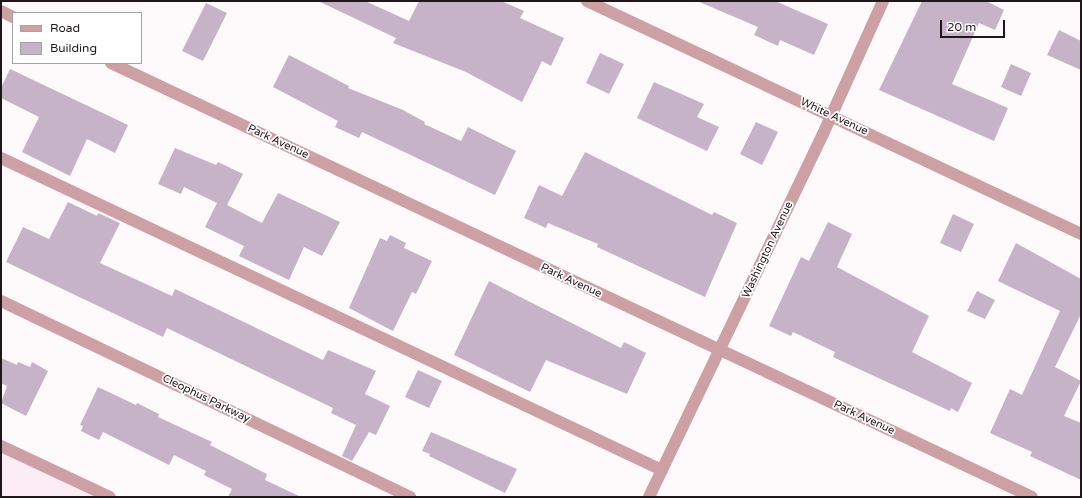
<!DOCTYPE html>
<style>
body{margin:0}
#map{position:relative;width:1082px;height:498px;overflow:hidden;background:#fef9fb;font-family:"Varela Round",sans-serif}
div>[style]{position:absolute}
.built>*{inset:0;background:#fbedf3}
.building>*{inset:0;background:#c6b3c7}
.service>*{height:12px;margin:-6px;padding:0 6px;transform-origin:6px;border-radius:6px;background:#cda0a6}
.minor>*{height:12px;margin:-6px;padding:0 6px;transform-origin:6px;border-radius:6px;background:#cda0a6}
span{translate:-50% -50%;white-space:nowrap;text-align:center;line-height:1.15;-webkit-text-stroke:3.5px #fff;paint-order:stroke}
.street-label{font-size:11px;color:#20171b}
.frame{position:absolute;inset:0;border:2px solid #20171b;pointer-events:none}
.legend{position:absolute;left:12px;top:12px;width:130px;height:52px;box-sizing:border-box;background:#fff;border:1px solid #a6a2a4;margin:0;padding:5px 7px;list-style:none;font-size:12px;color:#20171b}
.legend li{display:flex;align-items:center;gap:8px;height:20px}
.legend b{width:20px;border:1px solid #a6a2a4}
.scale{position:absolute;left:940px;top:20px;width:65px;height:18px;box-sizing:border-box;border:2px solid #20171b;border-top:0;padding-left:5px;font-size:12px;line-height:14px;white-space:nowrap;color:#20171b;-webkit-text-stroke:3px #fff;paint-order:stroke}
</style>
<div id="map">
<div class="built">
<div style="clip-path:polygon(1px 446px,110px 497px,1px 497px)"></div>
</div>
<div class="building">
<div style="clip-path:polygon(318px 1px,365px 1px,409px 21px,419px 1px,501px 1px,524px 11px,520px 18px,564px 38px,551px 66px,542px 61px,522px 102px,466px 72px,393px 43px,396px 38px)"></div>
<div style="clip-path:polygon(697px 1px,775px 1px,828px 24px,814px 55px,780px 40px,778px 46px,754px 35px,758px 27px)"></div>
<div style="clip-path:polygon(922px 1px,986px 1px,1004px 10px,995px 30px,979px 23px,952px 84px,1008px 108px,994px 141px,879px 90px)"></div>
<div style="clip-path:polygon(206px 3px,227px 13px,203px 61px,182px 51px)"></div>
<div style="clip-path:polygon(1059px 30px,1081px 41px,1081px 70px,1047px 55px)"></div>
<div style="clip-path:polygon(600px 53px,624px 64px,609px 94px,586px 83px)"></div>
<div style="clip-path:polygon(289px 55px,349px 86px,348px 88px,403px 110px,425px 122px,424px 124px,461px 141px,468px 127px,516px 151px,495px 195px,362px 132px,359px 138px,335px 127px,338px 121px,273px 87px)"></div>
<div style="clip-path:polygon(1011px 64px,1031px 73px,1021px 96px,1001px 87px)"></div>
<div style="clip-path:polygon(10px 69px,128px 125px,115px 153px,87px 139px,70px 176px,22px 152px,39px 117px,1px 98px,1px 88px)"></div>
<div style="clip-path:polygon(654px 82px,704px 104px,697px 117px,719px 127px,707px 151px,637px 118px)"></div>
<div style="clip-path:polygon(756px 122px,778px 132px,762px 165px,740px 154px)"></div>
<div style="clip-path:polygon(175px 148px,216px 165px,218px 162px,243px 174px,227px 205px,262px 223px,278px 193px,340px 222px,322px 256px,304px 247px,289px 280px,239px 256px,244px 246px,205px 227px,217px 203px,184px 187px,181px 194px,158px 184px)"></div>
<div style="clip-path:polygon(585px 152px,712px 215px,714px 212px,737px 223px,705px 297px,597px 247px,598px 244px,548px 223px,546px 228px,524px 218px,539px 185px,562px 196px)"></div>
<div style="clip-path:polygon(68px 202px,97px 216px,98px 213px,120px 223px,100px 263px,172px 296px,175px 289px,323px 360px,328px 350px,376px 371px,365px 394px,390px 406px,376px 435px,369px 432px,352px 461px,342px 456px,356px 425px,331px 413px,333px 408px,167px 328px,163px 337px,6px 262px,23px 227px,49px 239px)"></div>
<div style="clip-path:polygon(953px 214px,974px 224px,961px 252px,940px 243px)"></div>
<div style="clip-path:polygon(828px 222px,852px 234px,837px 267px,929px 316px,912px 352px,972px 383px,958px 412px,951px 408px,950px 411px,848px 364px,833px 357px,835px 352px,793px 332px,791px 336px,769px 326px,801px 257px,809px 261px)"></div>
<div style="clip-path:polygon(390px 235px,406px 243px,404px 248px,432px 261px,416px 294px,412px 292px,393px 331px,349px 308px,380px 238px,387px 241px)"></div>
<div style="clip-path:polygon(1016px 243px,1081px 279px,1081px 314px,1055px 367px,1081px 381px,1064px 416px,1081px 423px,1081px 480px,1030px 456px,1032px 452px,990px 433px,1010px 389px,1022px 395px,1060px 311px,998px 281px)"></div>
<div style="clip-path:polygon(489px 281px,621px 348px,624px 342px,646px 353px,627px 394px,546px 360px,530px 392px,454px 355px)"></div>
<div style="clip-path:polygon(977px 291px,995px 300px,985px 319px,967px 311px)"></div>
<div style="clip-path:polygon(1px 358px,17px 365px,18px 362px,30px 367px,32px 362px,48px 371px,26px 416px,1px 403px,7px 386px,1px 383px)"></div>
<div style="clip-path:polygon(418px 370px,442px 381px,429px 408px,405px 397px)"></div>
<div style="clip-path:polygon(98px 387px,136px 405px,137px 403px,159px 414px,158px 417px,212px 442px,210px 445px,267px 474px,265px 480px,301px 497px,228px 497px,232px 489px,204px 475px,206px 471px,174px 455px,169px 465px,103px 432px,99px 440px,81px 431px,83px 426px,80px 425px)"></div>
<div style="clip-path:polygon(431px 432px,517px 469px,505px 493px,429px 456px,430px 454px,422px 451px)"></div>
</div>
<div class="service">
<div style="left:1px;top:158px;width:731px;rotate:25.27deg"></div>
<div style="left:1px;top:446px;width:120px;rotate:25.1deg"></div>
</div>
<div class="minor">
<div style="left:587px;top:1px;width:546px;rotate:25.25deg"></div>
<div style="left:1px;top:11px;width:13px;rotate:27deg"></div>
<div style="left:111px;top:63px;width:1018px;rotate:25.23deg"></div>
<div style="left:1px;top:301px;width:454px;rotate:25.6deg"></div>
<div style="left:649px;top:497px;width:403px;rotate:-64.4deg"></div>
<div style="left:823px;top:134px;width:146px;rotate:-65.7deg"></div>
</div>
<div class="street-label">
<span style="left:834px;top:117px;rotate:25deg">White Avenue</span>
<span style="left:278px;top:142px;rotate:25deg">Park Avenue</span>
<span style="left:768px;top:250px;rotate:-65deg">Washington Avenue</span>
<span style="left:571px;top:281px;rotate:25deg">Park Avenue</span>
<span style="left:206px;top:399px;rotate:26deg">Cleophus Parkway</span>
<span style="left:864px;top:418px;rotate:25deg">Park Avenue</span>
</div>
<div class="frame"></div>
<ul class="legend">
<li><b style="height:5px;background:#cda0a6"></b>Road</li>
<li><b style="height:11px;background:#c6b3c7"></b>Building</li>
</ul>
<div class="scale">20 m</div>
</div>
